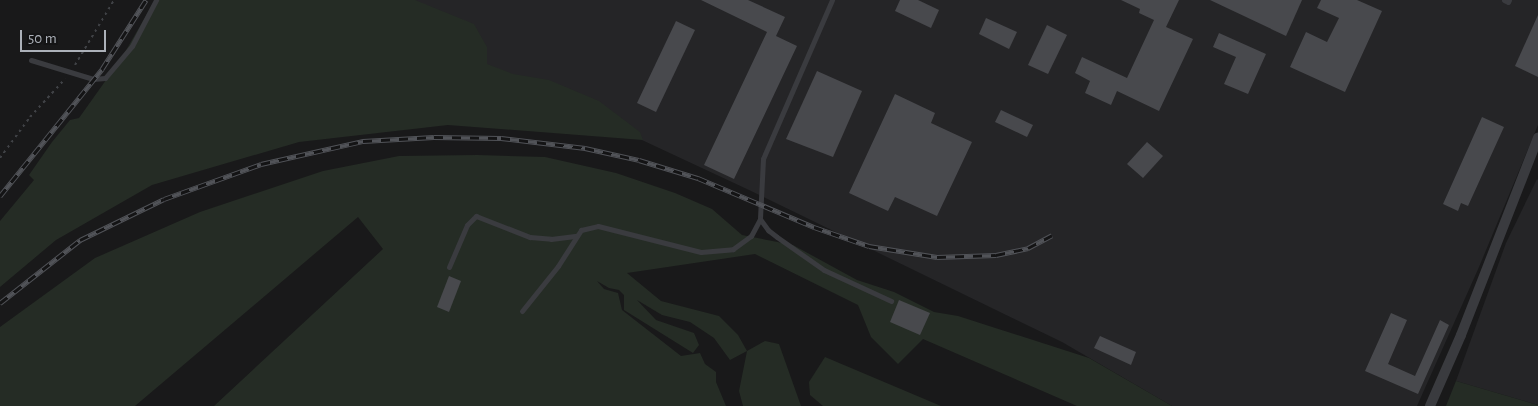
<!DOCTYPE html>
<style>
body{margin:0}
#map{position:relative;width:1538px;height:406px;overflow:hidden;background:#19191a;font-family:"Alegreya Sans",sans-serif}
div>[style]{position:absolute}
.built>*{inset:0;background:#252527}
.green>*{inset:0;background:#252c25}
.building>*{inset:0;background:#48494d}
.path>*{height:2px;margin-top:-1px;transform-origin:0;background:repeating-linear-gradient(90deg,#404246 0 2.5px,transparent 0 6.5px)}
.lane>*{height:5px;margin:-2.5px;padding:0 2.5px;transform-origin:2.5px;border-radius:2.5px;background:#3a3b3f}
.street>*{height:10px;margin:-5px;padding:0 5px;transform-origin:5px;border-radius:5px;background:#3a3b3f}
.rail>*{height:5px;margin-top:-2.5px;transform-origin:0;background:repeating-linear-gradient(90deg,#141415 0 9px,#515358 0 18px);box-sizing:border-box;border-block:1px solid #515358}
span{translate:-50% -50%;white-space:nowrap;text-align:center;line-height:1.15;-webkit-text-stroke:5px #141415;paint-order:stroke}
.scale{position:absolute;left:20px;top:30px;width:86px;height:22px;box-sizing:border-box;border:2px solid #acb1b9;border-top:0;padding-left:6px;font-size:15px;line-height:18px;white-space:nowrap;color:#acb1b9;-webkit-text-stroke:4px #141415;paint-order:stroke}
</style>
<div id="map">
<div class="built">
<div style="clip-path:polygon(342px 0,1538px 0,1538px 125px,1479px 267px,1417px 406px,1172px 406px,1062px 342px,749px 190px)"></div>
<div style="clip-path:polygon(1537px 179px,1538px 180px,1538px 405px,1456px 381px,1506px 243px)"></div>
</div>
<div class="green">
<div style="clip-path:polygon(155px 0,415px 0,474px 24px,487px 47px,487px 64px,513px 74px,549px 80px,599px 101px,640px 132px,643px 140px,448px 125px,299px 142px,152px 185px,56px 240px,0 287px,0 221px,34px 180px,29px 175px,52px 142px,70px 120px,79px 118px,121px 59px)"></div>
<div style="clip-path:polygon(477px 155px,545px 157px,616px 173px,675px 193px,712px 209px,742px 235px,793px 245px,857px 280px,894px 292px,934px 312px,958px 316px,1089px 358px,1172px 406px,1077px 406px,923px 339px,898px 364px,871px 337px,858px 305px,755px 254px,627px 273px,661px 301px,719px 316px,738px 335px,747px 351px,765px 341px,779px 344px,801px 406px,743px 406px,739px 391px,747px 351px,730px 360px,714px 338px,690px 322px,662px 315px,637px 300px,656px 320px,694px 333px,699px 345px,693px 353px,624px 310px,624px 295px,619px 290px,609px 288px,597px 281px,604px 289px,618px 293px,622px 310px,681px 356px,700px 353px,705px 364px,716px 372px,716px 382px,726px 406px,214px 406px,383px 249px,358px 217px,135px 406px,0 406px,0 327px,95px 258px,200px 212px,323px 171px,399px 156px)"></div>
<div style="clip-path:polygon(825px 357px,941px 406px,823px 406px,810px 395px,809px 382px)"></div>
<div style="clip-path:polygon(1456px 381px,1538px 405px,1538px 406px,1446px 406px)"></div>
</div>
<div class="building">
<div style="clip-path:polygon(701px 0,748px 0,785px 17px,776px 36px,797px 46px,734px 179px,704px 165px,767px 32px)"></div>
<div style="clip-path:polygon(900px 0,918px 0,939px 10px,931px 28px,895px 11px)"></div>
<div style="clip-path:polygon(1121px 0,1179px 0,1166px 27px,1193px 39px,1159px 111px,1117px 91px,1111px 105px,1085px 93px,1090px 81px,1075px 73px,1082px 57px,1127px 78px,1154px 20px,1139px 13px,1140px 9px)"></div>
<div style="clip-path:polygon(1210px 0,1302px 0,1286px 36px)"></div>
<div style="clip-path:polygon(1321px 0,1357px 0,1382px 11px,1345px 92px,1290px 67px,1306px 32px,1327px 42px,1339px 18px,1317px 8px)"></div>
<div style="clip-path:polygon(1538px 15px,1538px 77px,1515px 66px)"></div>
<div style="clip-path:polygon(986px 18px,1017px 32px,1009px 49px,979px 34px)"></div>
<div style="clip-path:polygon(676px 21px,695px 30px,656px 112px,637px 103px)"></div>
<div style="clip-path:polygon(1047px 25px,1067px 35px,1048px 74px,1028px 65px)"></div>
<div style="clip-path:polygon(1219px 33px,1266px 54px,1248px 94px,1224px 84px,1236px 57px,1213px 47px)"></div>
<div style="clip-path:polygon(817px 71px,862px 91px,833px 157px,786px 139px)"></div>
<div style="clip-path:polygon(895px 94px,935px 113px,931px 123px,972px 142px,937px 216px,895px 197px,888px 211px,849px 193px)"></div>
<div style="clip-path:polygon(1001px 110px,1033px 125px,1027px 137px,995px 122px)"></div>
<div style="clip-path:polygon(1482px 117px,1504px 127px,1468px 206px,1461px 203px,1458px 211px,1443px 204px)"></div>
<div style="clip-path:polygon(1147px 142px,1163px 156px,1143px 178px,1127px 164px)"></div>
<div style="clip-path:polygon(449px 276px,461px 281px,449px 312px,437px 307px)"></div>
<div style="clip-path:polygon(899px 300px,930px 313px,920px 335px,890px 322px)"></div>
<div style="clip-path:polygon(1391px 313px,1407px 320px,1388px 364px,1415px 376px,1440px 320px,1449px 325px,1418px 394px,1365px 371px)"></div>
<div style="clip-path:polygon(1100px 336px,1136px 352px,1131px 365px,1094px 348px)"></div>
</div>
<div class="path">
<div style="left:75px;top:65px;width:76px;rotate:-59deg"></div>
<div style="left:0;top:158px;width:51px;rotate:-53.8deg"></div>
<div style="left:30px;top:117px;width:52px;rotate:-47.4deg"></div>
</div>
<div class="lane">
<div style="left:832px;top:0;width:173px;rotate:113.5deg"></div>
<div style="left:763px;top:159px;width:60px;rotate:92.9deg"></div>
<div style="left:760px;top:219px;width:14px;rotate:54deg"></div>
<div style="left:768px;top:230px;width:11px;rotate:38deg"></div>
<div style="left:777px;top:237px;width:57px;rotate:35.1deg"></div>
<div style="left:824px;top:270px;width:74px;rotate:24.8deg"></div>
<div style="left:1504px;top:0;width:4px;rotate:27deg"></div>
<div style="left:1508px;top:2px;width:2px;rotate:-63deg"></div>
<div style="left:31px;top:60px;width:65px;rotate:17deg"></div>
<div style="left:93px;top:79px;width:12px;rotate:-5deg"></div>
<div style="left:105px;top:78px;width:42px;rotate:-49.8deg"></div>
<div style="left:132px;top:46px;width:52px;rotate:-62.4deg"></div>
<div style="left:449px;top:267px;width:46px;rotate:-66.8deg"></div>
<div style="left:467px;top:225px;width:13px;rotate:-45deg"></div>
<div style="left:476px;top:216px;width:58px;rotate:21.3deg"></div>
<div style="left:530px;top:237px;width:21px;rotate:5deg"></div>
<div style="left:551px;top:239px;width:26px;rotate:-7deg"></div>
<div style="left:522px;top:311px;width:58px;rotate:-51.3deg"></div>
<div style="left:558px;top:266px;width:43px;rotate:-57.4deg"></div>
<div style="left:581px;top:230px;width:17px;rotate:-13deg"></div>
<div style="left:598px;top:226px;width:106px;rotate:14.2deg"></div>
<div style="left:701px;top:252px;width:32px;rotate:-5deg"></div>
<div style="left:733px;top:249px;width:22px;rotate:-36deg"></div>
<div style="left:751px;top:236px;width:19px;rotate:-62deg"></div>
</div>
<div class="street">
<div style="left:1430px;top:406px;width:77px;rotate:-66.4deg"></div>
<div style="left:1461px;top:335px;width:212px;rotate:-68.7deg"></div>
</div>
<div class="rail">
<div style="left:0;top:196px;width:163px;rotate:-51.2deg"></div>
<div style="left:102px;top:69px;width:82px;rotate:-57.5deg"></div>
<div style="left:0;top:303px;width:102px;rotate:-38.2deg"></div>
<div style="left:80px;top:240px;width:93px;rotate:-26deg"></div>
<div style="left:164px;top:199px;width:103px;rotate:-19.8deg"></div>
<div style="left:261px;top:164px;width:105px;rotate:-12.7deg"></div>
<div style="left:363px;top:141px;width:71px;rotate:-3.2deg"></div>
<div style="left:434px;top:137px;width:67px;rotate:0.9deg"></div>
<div style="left:501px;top:138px;width:85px;rotate:6.8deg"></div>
<div style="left:585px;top:148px;width:55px;rotate:12.5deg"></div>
<div style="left:639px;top:160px;width:62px;rotate:17deg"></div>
<div style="left:698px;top:178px;width:126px;rotate:22.9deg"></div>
<div style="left:814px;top:227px;width:58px;rotate:19.1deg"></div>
<div style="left:869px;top:246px;width:69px;rotate:9.2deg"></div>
<div style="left:937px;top:257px;width:59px;rotate:-1.9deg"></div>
<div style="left:996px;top:255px;width:33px;rotate:-12deg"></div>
<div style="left:1028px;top:248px;width:27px;rotate:-28deg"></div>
</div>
<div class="scale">50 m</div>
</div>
